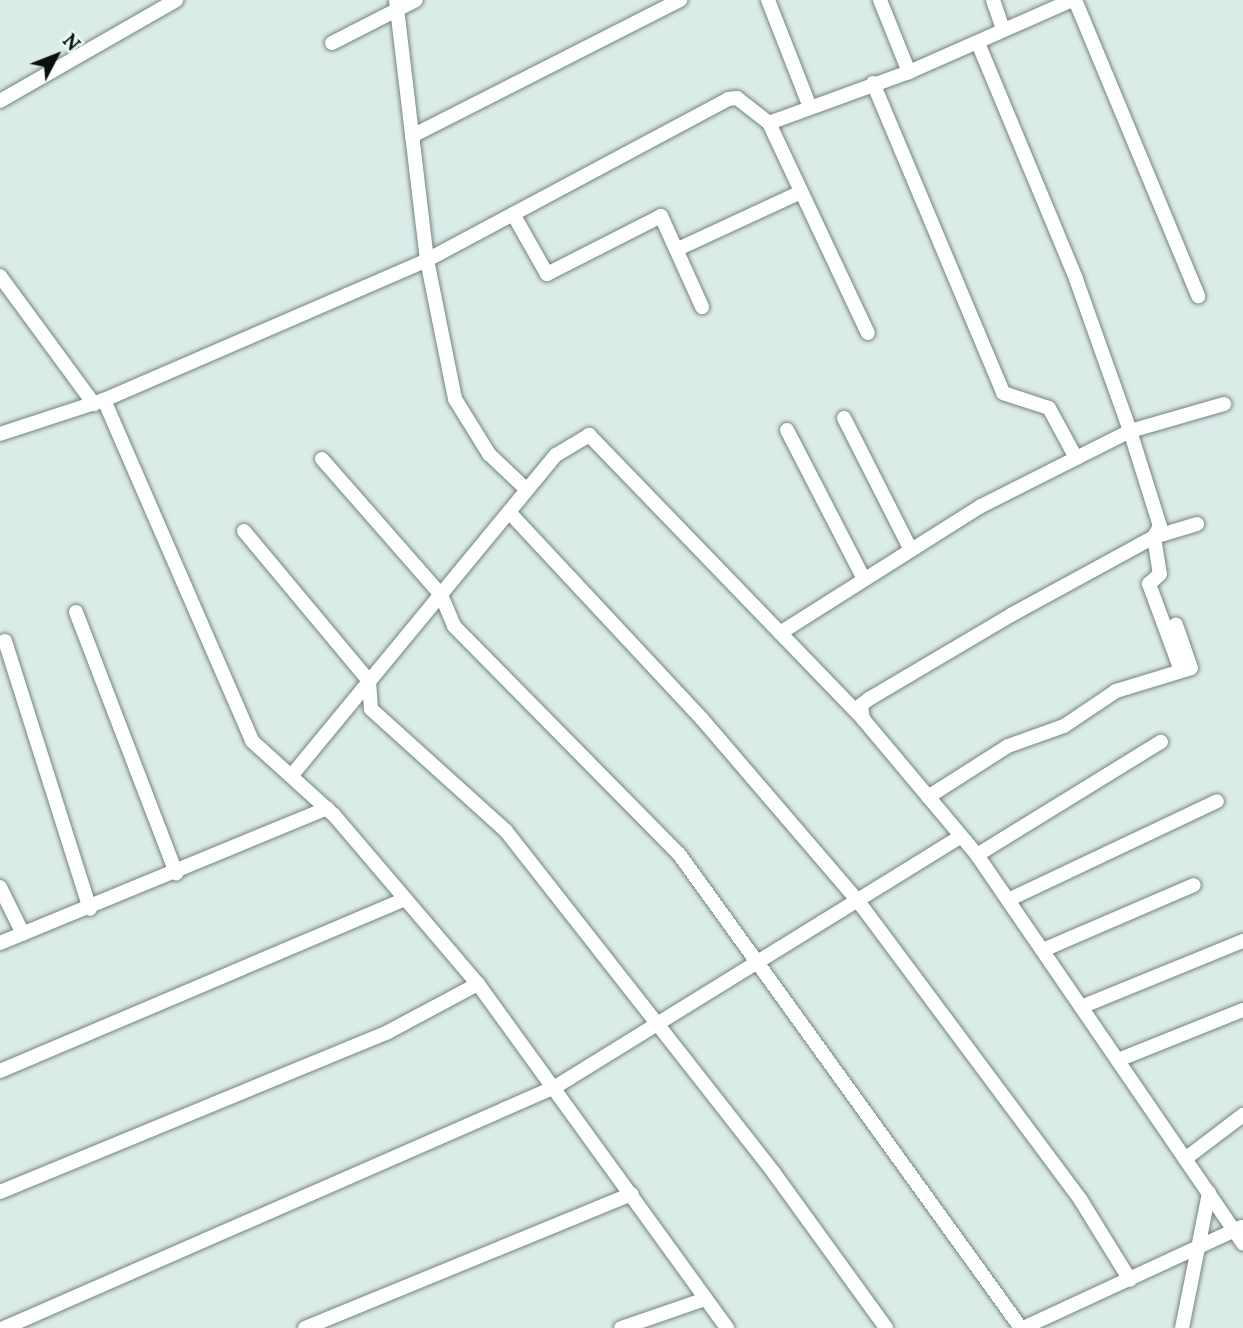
<!DOCTYPE html>
<style>
body{margin:0}
#map{position:relative;width:1243px;height:1328px;overflow:hidden;background:#dbebe8;font-family:Lora,serif}
div>[style]{position:absolute}
.roads{filter:drop-shadow(0 0 2px #748380) drop-shadow(0 0 2px #748380)}
.minor>*{height:14px;margin:-7px;padding:0 7px;transform-origin:7px;border-radius:7px;background:#fff}
span{translate:-50% -50%;white-space:nowrap;text-align:center;line-height:1.15;-webkit-text-stroke:5px #e8f8f5;paint-order:stroke}
.north{position:absolute;left:21px;top:21px;width:70px;height:70px;-webkit-text-stroke:5px #e8f8f5;paint-order:stroke;rotate:48deg;font-size:19px;font-weight:700;line-height:28px;text-align:center;color:#0a100f}
.north::after{content:'';display:block;margin:auto;width:24px;height:32px;background:#0a100f;clip-path:polygon(50% 0,100% 100%,50% 72%,0 100%)}
</style>
<div id="map">
<div class="roads">
<div class="minor">
<div style="left:396px;top:0;width:262px;rotate:83.2deg"></div>
<div style="left:427px;top:260px;width:142px;rotate:78.6deg"></div>
<div style="left:455px;top:399px;width:65px;rotate:58.3deg"></div>
<div style="left:489px;top:454px;width:52px;rotate:43.5deg"></div>
<div style="left:768px;top:0;width:115px;rotate:68.6deg"></div>
<div style="left:880px;top:0;width:78px;rotate:68.1deg"></div>
<div style="left:993px;top:0;width:31px;rotate:71deg"></div>
<div style="left:1075px;top:0;width:321px;rotate:67.4deg"></div>
<div style="left:332px;top:43px;width:94px;rotate:-27.1deg"></div>
<div style="left:978px;top:43px;width:256px;rotate:67.4deg"></div>
<div style="left:1076px;top:279px;width:161px;rotate:70.4deg"></div>
<div style="left:1130px;top:431px;width:100px;rotate:72.5deg"></div>
<div style="left:1160px;top:526px;width:13px;rotate:119deg"></div>
<div style="left:1154px;top:537px;width:37px;rotate:81deg"></div>
<div style="left:1160px;top:574px;width:15px;rotate:138deg"></div>
<div style="left:1149px;top:584px;width:90px;rotate:69.7deg"></div>
<div style="left:873px;top:83px;width:336px;rotate:67.2deg"></div>
<div style="left:1003px;top:393px;width:48px;rotate:18.1deg"></div>
<div style="left:1049px;top:408px;width:57px;rotate:61.6deg"></div>
<div style="left:0;top:101px;width:203px;rotate:-29.8deg"></div>
<div style="left:769px;top:123px;width:232px;rotate:64.8deg"></div>
<div style="left:412px;top:136px;width:301px;rotate:-26.9deg"></div>
<div style="left:513px;top:214px;width:69px;rotate:60.5deg"></div>
<div style="left:547px;top:274px;width:128px;rotate:-27deg"></div>
<div style="left:661px;top:216px;width:100px;rotate:65.7deg"></div>
<div style="left:680px;top:248px;width:133px;rotate:-24.8deg"></div>
<div style="left:0;top:276px;width:159px;rotate:53.7deg"></div>
<div style="left:104px;top:400px;width:372px;rotate:66.5deg"></div>
<div style="left:252px;top:741px;width:110px;rotate:42.1deg"></div>
<div style="left:334px;top:815px;width:222px;rotate:49.6deg"></div>
<div style="left:478px;top:984px;width:425px;rotate:54.1deg"></div>
<div style="left:844px;top:418px;width:148px;rotate:63.1deg"></div>
<div style="left:787px;top:430px;width:168px;rotate:62.7deg"></div>
<div style="left:0;top:434px;width:109px;rotate:-18.1deg"></div>
<div style="left:104px;top:400px;width:352px;rotate:-23.4deg"></div>
<div style="left:427px;top:260px;width:341px;rotate:-28.1deg"></div>
<div style="left:728px;top:99px;width:9px;rotate:-6deg"></div>
<div style="left:737px;top:98px;width:41px;rotate:38deg"></div>
<div style="left:769px;top:123px;width:149px;rotate:-20deg"></div>
<div style="left:909px;top:72px;width:178px;rotate:-23.8deg"></div>
<div style="left:322px;top:459px;width:181px;rotate:48.8deg"></div>
<div style="left:441px;top:595px;width:34px;rotate:67deg"></div>
<div style="left:454px;top:626px;width:320px;rotate:45.4deg"></div>
<div style="left:679px;top:854px;width:584px;rotate:54.19deg"></div>
<div style="left:509px;top:512px;width:283px;rotate:47deg"></div>
<div style="left:702px;top:719px;width:240px;rotate:49.4deg"></div>
<div style="left:858px;top:901px;width:372px;rotate:53.3deg"></div>
<div style="left:1080px;top:1199px;width:95px;rotate:58.3deg"></div>
<div style="left:244px;top:531px;width:195px;rotate:50.2deg"></div>
<div style="left:369px;top:681px;width:28px;rotate:86deg"></div>
<div style="left:371px;top:709px;width:182px;rotate:42.1deg"></div>
<div style="left:506px;top:831px;width:434px;rotate:51.9deg"></div>
<div style="left:774px;top:1173px;width:191px;rotate:54.1deg"></div>
<div style="left:76px;top:612px;width:280px;rotate:69deg"></div>
<div style="left:780px;top:633px;width:238px;rotate:-32.3deg"></div>
<div style="left:981px;top:506px;width:167px;rotate:-26.7deg"></div>
<div style="left:1130px;top:431px;width:98px;rotate:-16deg"></div>
<div style="left:5px;top:641px;width:281px;rotate:72.4deg"></div>
<div style="left:863px;top:719px;width:14px;rotate:-98deg"></div>
<div style="left:861px;top:705px;width:10px;rotate:-37deg"></div>
<div style="left:869px;top:699px;width:165px;rotate:-30.6deg"></div>
<div style="left:1011px;top:615px;width:163px;rotate:-28.6deg"></div>
<div style="left:1154px;top:537px;width:45px;rotate:-16.8deg"></div>
<div style="left:292px;top:775px;width:415px;rotate:-50.5deg"></div>
<div style="left:556px;top:455px;width:39px;rotate:-31deg"></div>
<div style="left:589px;top:435px;width:395px;rotate:46deg"></div>
<div style="left:863px;top:719px;width:177px;rotate:50deg"></div>
<div style="left:977px;top:855px;width:471px;rotate:55.6deg"></div>
<div style="left:928px;top:797px;width:95px;rotate:-32.5deg"></div>
<div style="left:1008px;top:746px;width:59px;rotate:-19.7deg"></div>
<div style="left:1064px;top:726px;width:63px;rotate:-33.9deg"></div>
<div style="left:1116px;top:691px;width:78px;rotate:-17deg"></div>
<div style="left:1191px;top:668px;width:46px;rotate:-109.2deg"></div>
<div style="left:977px;top:855px;width:216px;rotate:-31.6deg"></div>
<div style="left:0;top:887px;width:52px;rotate:63.9deg"></div>
<div style="left:1008px;top:900px;width:231px;rotate:-25.3deg"></div>
<div style="left:0;top:943px;width:354px;rotate:-22.4deg"></div>
<div style="left:1043px;top:950px;width:164px;rotate:-23.3deg"></div>
<div style="left:1081px;top:1007px;width:175px;rotate:-22.2deg"></div>
<div style="left:1118px;top:1060px;width:135px;rotate:-21.8deg"></div>
<div style="left:0;top:1071px;width:438px;rotate:-23deg"></div>
<div style="left:1185px;top:1159px;width:73px;rotate:-37.2deg"></div>
<div style="left:0;top:1192px;width:420px;rotate:-22.4deg"></div>
<div style="left:388px;top:1032px;width:102px;rotate:-28.1deg"></div>
<div style="left:4px;top:1328px;width:601px;rotate:-23.62deg"></div>
<div style="left:555px;top:1087px;width:477px;rotate:-31.7deg"></div>
<div style="left:305px;top:1328px;width:353px;rotate:-22.3deg"></div>
<div style="left:621px;top:1328px;width:89px;rotate:-19deg"></div>
<div style="left:1023px;top:1328px;width:241px;rotate:-24.8deg"></div>
<div style="left:1182px;top:1328px;width:138px;rotate:-78.7deg"></div>
</div>
</div>
<div class="north">N</div>
</div>
